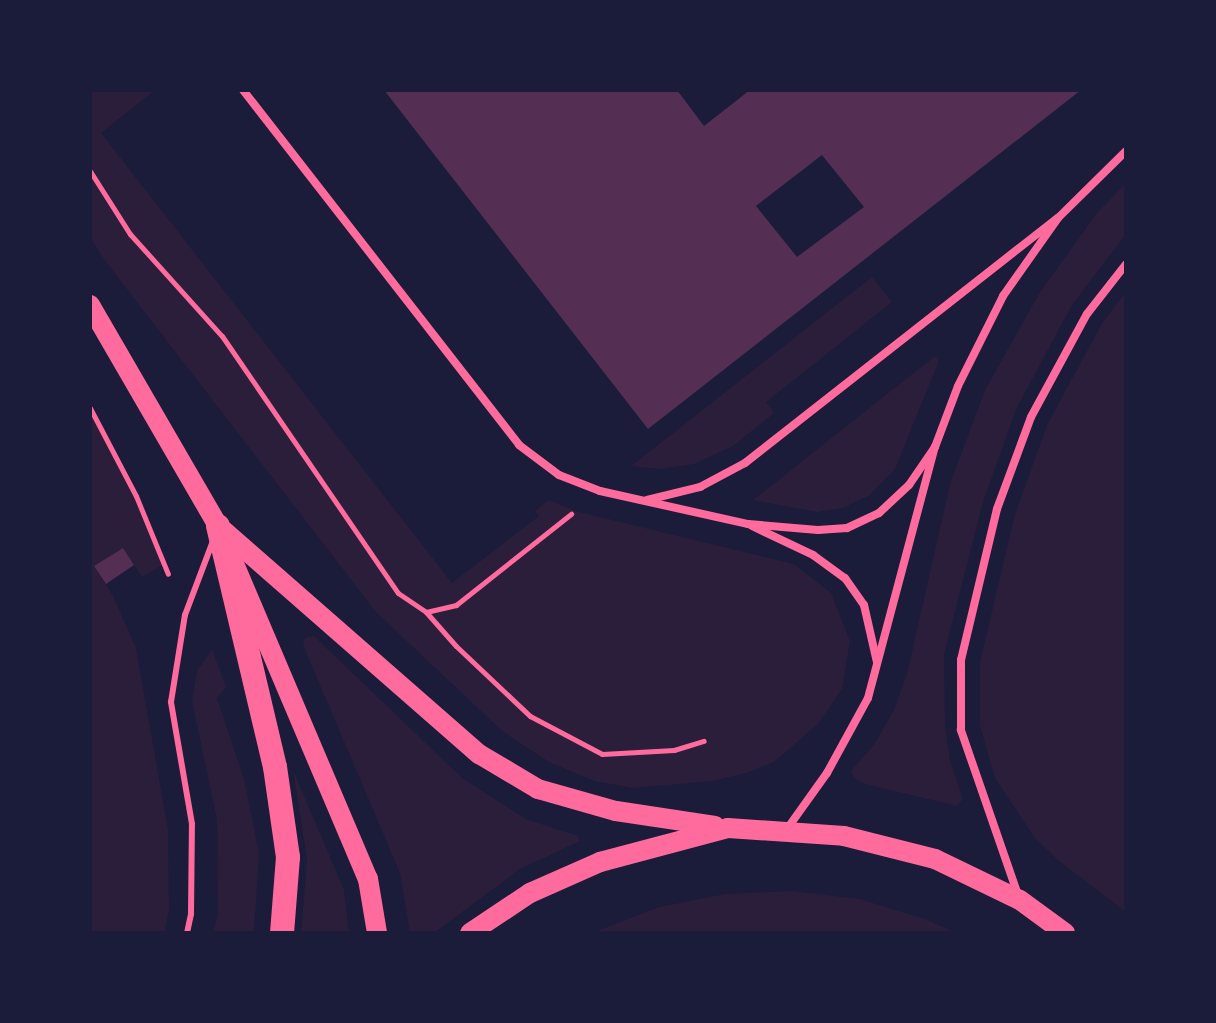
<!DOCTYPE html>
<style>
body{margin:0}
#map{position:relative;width:1216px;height:1023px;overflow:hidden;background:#1b1b3a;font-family:"Noto Sans",sans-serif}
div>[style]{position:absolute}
.green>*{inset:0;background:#2a1e3b}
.building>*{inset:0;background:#542f53}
.path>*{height:5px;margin:-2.5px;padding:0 2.5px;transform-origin:2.5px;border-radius:2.5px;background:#ff6b9d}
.service>*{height:6px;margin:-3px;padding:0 3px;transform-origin:3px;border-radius:3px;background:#ff6b9d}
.minor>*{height:8px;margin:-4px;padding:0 4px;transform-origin:4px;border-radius:4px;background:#ff6b9d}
.primary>*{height:20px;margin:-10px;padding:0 10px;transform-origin:10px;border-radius:10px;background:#ff6b9d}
.motorway>*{height:24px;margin:-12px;padding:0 12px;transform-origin:12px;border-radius:12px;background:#ff6b9d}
span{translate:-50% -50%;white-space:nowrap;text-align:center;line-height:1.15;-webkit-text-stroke:8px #1b1b3a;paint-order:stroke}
.frame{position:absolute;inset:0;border:92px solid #1b1b3a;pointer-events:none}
</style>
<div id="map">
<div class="green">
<div style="clip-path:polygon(90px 90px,155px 90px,101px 133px,452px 583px,539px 516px,535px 511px,549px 500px,575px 511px,794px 564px,831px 593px,850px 641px,842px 689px,818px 724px,774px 762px,746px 773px,713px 781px,633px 788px,594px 781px,549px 762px,502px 731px,376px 612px,103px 258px,90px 237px)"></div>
<div style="clip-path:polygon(1126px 183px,1126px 234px,1072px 305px,1016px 409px,983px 502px,944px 654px,945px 725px,950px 761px,963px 799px,957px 806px,865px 784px,855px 779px,851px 771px,875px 743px,894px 710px,907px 674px,950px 484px,985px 390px,1040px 292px,1097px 213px)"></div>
<div style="clip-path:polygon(872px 277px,892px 302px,766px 402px,774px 413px,733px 446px,694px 464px,660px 469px,631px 466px)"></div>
<div style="clip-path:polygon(1126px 292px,1126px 912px,1059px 861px,1035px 838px,995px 778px,980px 726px,980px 662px,1015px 514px,1047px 425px,1102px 323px)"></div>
<div style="clip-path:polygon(935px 356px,939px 361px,895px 469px,870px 495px,843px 508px,817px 512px,753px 500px)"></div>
<div style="clip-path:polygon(90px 408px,136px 496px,164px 564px,142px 577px,123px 548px,94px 566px,113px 596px,136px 648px,168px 830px,169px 910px,164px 933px,90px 933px)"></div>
<div style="clip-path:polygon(314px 636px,462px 778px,526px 819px,578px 836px,580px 841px,520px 869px,434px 933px,410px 933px,400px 873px,303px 645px,305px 638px)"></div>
<div style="clip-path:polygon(212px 649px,226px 687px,217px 698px,244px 779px,259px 853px,254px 933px,213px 933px,218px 914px,217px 820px,192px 701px,197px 671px)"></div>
<div style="clip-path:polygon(293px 770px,344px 890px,349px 933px,301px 933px,307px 859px)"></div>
<div style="clip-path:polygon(793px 891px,860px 899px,925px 919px,956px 933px,592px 933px,659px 907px,725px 894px)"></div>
</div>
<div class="building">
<div style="clip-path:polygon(evenodd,384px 90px,677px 90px,704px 126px,750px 90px,1081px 90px,648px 429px,384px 90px,822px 155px,864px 207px,797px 257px,756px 206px,822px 155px)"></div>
<div style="clip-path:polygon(123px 548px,134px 565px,106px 584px,94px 566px)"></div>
</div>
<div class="path">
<div style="left:90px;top:171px;width:75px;rotate:57.6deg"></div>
<div style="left:130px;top:234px;width:137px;rotate:48deg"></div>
<div style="left:222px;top:336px;width:311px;rotate:55.6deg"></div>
<div style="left:398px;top:593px;width:34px;rotate:34deg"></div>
<div style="left:426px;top:612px;width:31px;rotate:-13deg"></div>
<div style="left:456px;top:605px;width:147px;rotate:-38.4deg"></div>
<div style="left:90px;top:408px;width:99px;rotate:62.4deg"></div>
<div style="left:136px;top:496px;width:84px;rotate:67.7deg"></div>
<div style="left:426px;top:612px;width:45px;rotate:48.6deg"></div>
<div style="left:456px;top:646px;width:102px;rotate:43.4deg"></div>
<div style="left:530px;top:716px;width:81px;rotate:27.8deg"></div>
<div style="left:602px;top:754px;width:72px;rotate:-3.2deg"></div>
<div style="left:674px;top:750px;width:31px;rotate:-17deg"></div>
</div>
<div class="service">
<div style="left:187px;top:933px;width:19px;rotate:-78deg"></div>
<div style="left:191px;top:914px;width:90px;rotate:-89.4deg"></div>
<div style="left:192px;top:824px;width:124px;rotate:-99.8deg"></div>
<div style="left:171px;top:702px;width:88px;rotate:-80.9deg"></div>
<div style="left:185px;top:615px;width:79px;rotate:-69.3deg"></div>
</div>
<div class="minor">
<div style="left:243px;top:90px;width:450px;rotate:52.1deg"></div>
<div style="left:519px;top:445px;width:50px;rotate:36.9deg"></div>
<div style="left:559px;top:475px;width:44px;rotate:21.3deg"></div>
<div style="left:600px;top:491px;width:152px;rotate:12.6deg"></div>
<div style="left:748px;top:524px;width:70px;rotate:4.9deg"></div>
<div style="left:818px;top:530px;width:29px;rotate:-4deg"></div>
<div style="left:847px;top:528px;width:35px;rotate:-25deg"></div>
<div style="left:879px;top:513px;width:41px;rotate:-43deg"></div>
<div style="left:909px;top:485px;width:46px;rotate:-55.6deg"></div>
<div style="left:647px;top:500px;width:55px;rotate:-13.8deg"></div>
<div style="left:700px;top:487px;width:51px;rotate:-28.1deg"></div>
<div style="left:745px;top:463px;width:397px;rotate:-38.1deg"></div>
<div style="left:1058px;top:218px;width:95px;rotate:-44.6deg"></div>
<div style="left:752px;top:526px;width:68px;rotate:25.4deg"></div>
<div style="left:813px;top:555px;width:39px;rotate:36deg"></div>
<div style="left:845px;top:578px;width:33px;rotate:55deg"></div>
<div style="left:864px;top:605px;width:58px;rotate:77.2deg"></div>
<div style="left:787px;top:829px;width:69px;rotate:-54.5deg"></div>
<div style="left:827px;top:773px;width:85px;rotate:-61.3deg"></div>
<div style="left:868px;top:698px;width:260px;rotate:-75.1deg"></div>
<div style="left:935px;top:447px;width:65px;rotate:-69.3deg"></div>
<div style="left:958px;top:386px;width:101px;rotate:-63.4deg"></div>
<div style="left:1003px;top:296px;width:95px;rotate:-54.8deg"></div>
<div style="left:1018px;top:895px;width:175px;rotate:-109.1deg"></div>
<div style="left:961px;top:730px;width:70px;rotate:-90deg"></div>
<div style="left:961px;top:660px;width:155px;rotate:-76.6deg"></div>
<div style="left:997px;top:509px;width:98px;rotate:-69.7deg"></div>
<div style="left:1031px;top:417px;width:117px;rotate:-61.5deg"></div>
<div style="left:1087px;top:314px;width:63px;rotate:-52deg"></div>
</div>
<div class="primary">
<div style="left:90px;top:305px;width:255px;rotate:59.9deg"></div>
<div style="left:218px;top:526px;width:384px;rotate:67deg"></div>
<div style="left:368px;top:879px;width:55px;rotate:80.5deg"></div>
<div style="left:224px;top:531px;width:339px;rotate:41.2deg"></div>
<div style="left:479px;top:754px;width:69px;rotate:30.7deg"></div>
<div style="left:538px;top:789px;width:81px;rotate:15.8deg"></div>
<div style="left:616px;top:811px;width:100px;rotate:8.6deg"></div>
<div style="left:470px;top:933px;width:72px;rotate:-33.7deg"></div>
<div style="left:530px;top:893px;width:77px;rotate:-23.9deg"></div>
<div style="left:600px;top:862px;width:132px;rotate:-14.9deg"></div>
<div style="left:728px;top:828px;width:116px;rotate:3.9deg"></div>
<div style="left:844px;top:836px;width:94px;rotate:14.2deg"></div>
<div style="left:935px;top:859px;width:94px;rotate:25.8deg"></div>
<div style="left:1020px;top:900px;width:56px;rotate:36.3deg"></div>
</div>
<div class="motorway">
<div style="left:218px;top:526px;width:248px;rotate:76.7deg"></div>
<div style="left:275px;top:767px;width:91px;rotate:81.8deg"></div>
<div style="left:288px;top:857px;width:76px;rotate:94.5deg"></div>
</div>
<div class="frame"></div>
</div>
